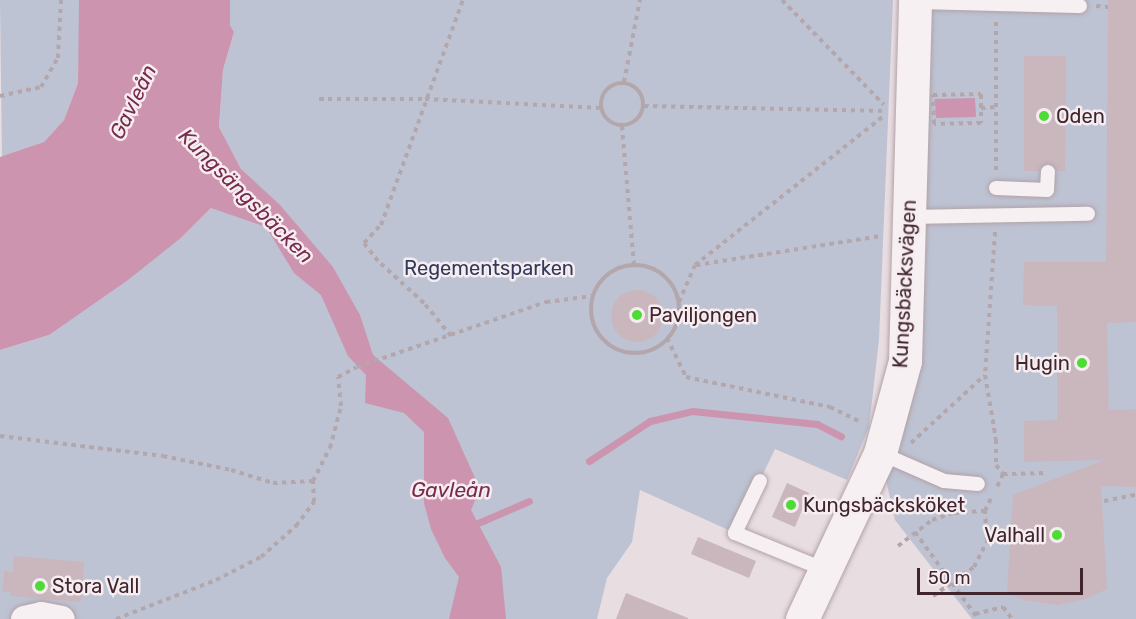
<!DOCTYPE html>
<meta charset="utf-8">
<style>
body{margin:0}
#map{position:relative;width:1136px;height:619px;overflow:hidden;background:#e8dde1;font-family:Rubik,sans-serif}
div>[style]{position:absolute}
.green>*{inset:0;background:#bdc3d3}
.water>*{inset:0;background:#cc94af}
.stream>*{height:7px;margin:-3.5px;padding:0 3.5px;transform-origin:3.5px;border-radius:3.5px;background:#cc94af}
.building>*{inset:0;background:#c9b7bd}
.round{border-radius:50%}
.path>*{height:4px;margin-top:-2px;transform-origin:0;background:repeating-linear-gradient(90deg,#b4a7ac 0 4.5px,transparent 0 9px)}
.path>.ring{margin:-2px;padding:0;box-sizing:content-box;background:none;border:4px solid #b4a7ac;border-radius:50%}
.roads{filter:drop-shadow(0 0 2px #b2a2a8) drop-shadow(0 0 2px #b2a2a8)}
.service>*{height:14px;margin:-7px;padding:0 7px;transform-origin:7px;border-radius:7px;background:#f6f0f2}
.minor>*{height:27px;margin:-13.5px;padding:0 13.5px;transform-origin:13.5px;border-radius:13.5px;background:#f6f0f2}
.tertiary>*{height:33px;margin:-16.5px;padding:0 16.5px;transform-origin:16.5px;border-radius:16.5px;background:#f6f0f2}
.dots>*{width:16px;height:16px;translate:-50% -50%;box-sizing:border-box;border:3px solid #f6edf0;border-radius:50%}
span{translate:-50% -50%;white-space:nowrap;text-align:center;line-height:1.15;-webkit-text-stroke:5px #f6edf0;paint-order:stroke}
.poi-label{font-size:20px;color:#40252f}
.left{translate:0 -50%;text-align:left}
.right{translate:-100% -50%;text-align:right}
.park-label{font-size:20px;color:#31395d}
.street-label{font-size:20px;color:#40252f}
.water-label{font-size:21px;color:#782b4d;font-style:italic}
.scale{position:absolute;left:917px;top:568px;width:166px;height:27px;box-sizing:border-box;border:3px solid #40252f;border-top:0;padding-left:8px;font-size:18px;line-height:21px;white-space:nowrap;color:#40252f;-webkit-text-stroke:4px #f6edf0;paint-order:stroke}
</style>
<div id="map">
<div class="green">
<div style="clip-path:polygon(0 0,79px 0,80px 29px,78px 83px,64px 120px,44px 142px,2px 158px)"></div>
<div style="clip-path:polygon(230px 0,893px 0,879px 340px,869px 427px,847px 480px,775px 449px,735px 533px,640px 490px,632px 542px,607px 578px,597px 619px,0 619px,0 350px,49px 335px,182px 237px,233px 186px,241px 169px,219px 127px,223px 70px,234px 32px,230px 25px)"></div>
<div style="clip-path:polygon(915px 0,1136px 0,1136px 619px,972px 619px,895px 520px,880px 453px,905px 361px)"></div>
</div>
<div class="water">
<div style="clip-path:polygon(79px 0,230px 0,230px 25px,234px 32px,223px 70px,219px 127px,241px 169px,280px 205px,333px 267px,360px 315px,373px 355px,448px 418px,480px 489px,471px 510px,501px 567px,506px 619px,449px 619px,459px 577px,445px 558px,431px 529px,424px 503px,424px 432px,404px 413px,365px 403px,366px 375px,348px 356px,321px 295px,294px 273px,266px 227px,211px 208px,182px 237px,128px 280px,49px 335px,0 350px,0 157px,44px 142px,64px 120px,78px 83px)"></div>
<div style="clip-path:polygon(975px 98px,976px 117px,936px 118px,935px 99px)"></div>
</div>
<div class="stream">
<div style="left:589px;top:461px;width:73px;rotate:-33.3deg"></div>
<div style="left:650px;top:421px;width:43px;rotate:-13.4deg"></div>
<div style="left:692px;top:411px;width:126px;rotate:5.9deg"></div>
<div style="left:817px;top:424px;width:27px;rotate:27deg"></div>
<div style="left:471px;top:526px;width:63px;rotate:-23.3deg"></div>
</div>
<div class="building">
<div style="clip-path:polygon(1108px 0,1136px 0,1136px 322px,1107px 323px,1109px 410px,1136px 409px,1136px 487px,1101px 486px,1107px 589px,1086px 599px,1057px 605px,1023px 600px,1007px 592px,1013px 495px,1104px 460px,1024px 462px,1024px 421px,1057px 420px,1057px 306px,1023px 305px,1024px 262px,1106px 262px)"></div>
<div style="clip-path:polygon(1024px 56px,1066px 56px,1065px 171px,1057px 171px,1053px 165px,1048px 163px,1041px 167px,1039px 171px,1024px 171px)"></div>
<div class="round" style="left:611px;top:290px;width:52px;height:52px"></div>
<div style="clip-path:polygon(787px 483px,809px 493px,795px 527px,772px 517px)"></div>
<div style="clip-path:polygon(698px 537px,756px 561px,749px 578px,691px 554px)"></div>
<div style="clip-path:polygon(14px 556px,84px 562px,81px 602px,11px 596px,11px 592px,2px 592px,4px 571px,13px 572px)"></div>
<div style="clip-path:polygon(626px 593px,688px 618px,688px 619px,616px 619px)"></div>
</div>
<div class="path">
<div style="left:782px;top:0;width:146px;rotate:45.8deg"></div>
<div style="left:1096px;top:6px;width:12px;rotate:5deg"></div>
<div style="left:996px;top:22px;width:148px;rotate:90deg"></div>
<div style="left:624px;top:82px;width:84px;rotate:-79deg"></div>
<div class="ring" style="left:601px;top:83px;width:38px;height:38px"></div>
<div style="left:981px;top:94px;width:29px;rotate:90deg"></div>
<div style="left:981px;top:123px;width:47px;rotate:178.8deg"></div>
<div style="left:934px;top:124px;width:29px;rotate:-92deg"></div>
<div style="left:933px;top:95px;width:48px;rotate:-1.2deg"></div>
<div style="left:0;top:96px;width:42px;rotate:-12.4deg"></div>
<div style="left:41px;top:87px;width:34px;rotate:-60deg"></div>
<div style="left:58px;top:58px;width:58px;rotate:-87deg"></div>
<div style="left:319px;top:99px;width:106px"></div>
<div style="left:425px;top:99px;width:176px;rotate:2.9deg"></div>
<div style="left:644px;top:106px;width:242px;rotate:1.2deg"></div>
<div style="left:981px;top:108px;width:15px;rotate:-4deg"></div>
<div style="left:622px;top:126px;width:140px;rotate:85.1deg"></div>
<div style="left:995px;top:232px;width:143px;rotate:94deg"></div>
<div style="left:985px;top:375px;width:66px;rotate:80.4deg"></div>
<div style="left:996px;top:440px;width:25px;rotate:90deg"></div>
<div style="left:996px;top:465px;width:11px;rotate:52deg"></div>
<div style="left:1003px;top:474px;width:17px;rotate:115deg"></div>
<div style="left:696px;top:265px;width:187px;rotate:-8.9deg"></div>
<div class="ring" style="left:591px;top:265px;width:84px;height:84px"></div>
<div style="left:679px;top:302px;width:40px;rotate:-66.6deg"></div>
<div style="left:695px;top:265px;width:243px;rotate:-38.3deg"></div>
<div style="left:451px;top:336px;width:43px;rotate:-129.3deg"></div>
<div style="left:424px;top:303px;width:62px;rotate:-137.6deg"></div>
<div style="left:378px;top:261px;width:23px;rotate:-128deg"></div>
<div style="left:364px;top:243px;width:25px;rotate:-47deg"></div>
<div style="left:381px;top:225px;width:239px;rotate:-70deg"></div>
<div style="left:667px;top:338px;width:43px;rotate:64deg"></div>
<div style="left:686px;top:377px;width:147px;rotate:11.8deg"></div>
<div style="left:830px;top:407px;width:34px;rotate:26deg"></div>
<div style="left:0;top:436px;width:164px;rotate:7deg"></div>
<div style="left:163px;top:456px;width:69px;rotate:11.6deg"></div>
<div style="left:231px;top:470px;width:44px;rotate:17.2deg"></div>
<div style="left:273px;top:483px;width:40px;rotate:-2.9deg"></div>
<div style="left:313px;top:481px;width:37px;rotate:-63deg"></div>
<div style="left:330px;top:448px;width:43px;rotate:-75.3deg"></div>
<div style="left:341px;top:406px;width:29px;rotate:-96deg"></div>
<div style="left:338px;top:377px;width:21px;rotate:-28deg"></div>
<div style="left:357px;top:367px;width:200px;rotate:-19deg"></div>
<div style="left:546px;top:302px;width:47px;rotate:-7.3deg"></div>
<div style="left:911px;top:443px;width:100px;rotate:-42.6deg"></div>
<div style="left:1003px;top:474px;width:42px;rotate:-1.4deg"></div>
<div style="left:1104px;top:501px;width:33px;rotate:-11deg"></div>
<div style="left:915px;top:532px;width:107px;rotate:54.1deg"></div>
<div style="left:898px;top:546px;width:43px;rotate:-37.4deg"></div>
<div style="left:932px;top:520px;width:23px;rotate:-18deg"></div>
<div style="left:954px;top:513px;width:31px;rotate:-4deg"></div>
<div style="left:933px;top:596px;width:50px;rotate:-35.3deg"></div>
<div style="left:974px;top:567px;width:29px;rotate:-63deg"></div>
<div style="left:987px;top:541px;width:30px;rotate:-94deg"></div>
<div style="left:985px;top:511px;width:17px;rotate:-65deg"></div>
<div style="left:975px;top:614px;width:29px;rotate:-14deg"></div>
<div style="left:1003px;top:607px;width:15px;rotate:53deg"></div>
<div style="left:116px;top:619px;width:107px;rotate:-21.3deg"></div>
<div style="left:216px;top:580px;width:51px;rotate:-27.1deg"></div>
<div style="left:261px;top:557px;width:47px;rotate:-41.5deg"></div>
<div style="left:296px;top:526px;width:30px;rotate:-53deg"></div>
<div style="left:314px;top:502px;width:21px;rotate:-93deg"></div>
</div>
<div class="roads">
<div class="service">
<div style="left:915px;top:2px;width:165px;rotate:1.4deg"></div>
<div style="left:996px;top:188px;width:51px;rotate:2.2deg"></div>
<div style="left:1047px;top:190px;width:18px;rotate:-87deg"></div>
<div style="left:908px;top:217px;width:180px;rotate:-1deg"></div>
<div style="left:880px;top:453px;width:70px;rotate:23.6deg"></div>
<div style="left:944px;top:481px;width:34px;rotate:5deg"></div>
<div style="left:760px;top:481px;width:58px;rotate:115.7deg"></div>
<div style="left:735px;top:533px;width:95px;rotate:22.2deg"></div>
</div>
<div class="minor">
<div style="left:24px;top:619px;width:17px;rotate:-13deg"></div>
<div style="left:41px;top:615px;width:20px;rotate:11deg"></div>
</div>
<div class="tertiary">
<div style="left:802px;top:619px;width:183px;rotate:-64.8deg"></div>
<div style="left:880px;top:453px;width:95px;rotate:-74.8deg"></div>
<div style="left:905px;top:361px;width:361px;rotate:-88.4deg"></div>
</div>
</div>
<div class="dots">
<div style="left:1044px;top:116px;background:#4ddb35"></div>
<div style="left:637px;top:315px;background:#4ddb35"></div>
<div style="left:1082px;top:363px;background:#4ddb35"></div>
<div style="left:791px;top:505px;background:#4ddb35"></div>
<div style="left:1057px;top:535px;background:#4ddb35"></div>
<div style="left:40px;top:586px;background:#4ddb35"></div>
</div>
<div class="poi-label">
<span class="left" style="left:1056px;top:116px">Oden</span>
<span class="left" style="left:649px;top:315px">Paviljongen</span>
<span class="right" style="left:1070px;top:363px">Hugin</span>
<span class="left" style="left:803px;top:505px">Kungsbäcksköket</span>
<span class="right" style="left:1045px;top:535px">Valhall</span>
<span class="left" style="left:52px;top:586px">Stora Vall</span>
</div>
<div class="park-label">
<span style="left:489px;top:268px">Regementsparken</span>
</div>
<div class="street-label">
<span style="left:905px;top:284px;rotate:-87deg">Kungsbäcksvägen</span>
</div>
<div class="water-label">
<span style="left:133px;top:102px;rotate:-64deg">Gavleån</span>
<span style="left:246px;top:196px;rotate:45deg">Kungsängsbäcken</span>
<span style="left:451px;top:490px">Gavleån</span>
</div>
<div class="scale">50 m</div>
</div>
